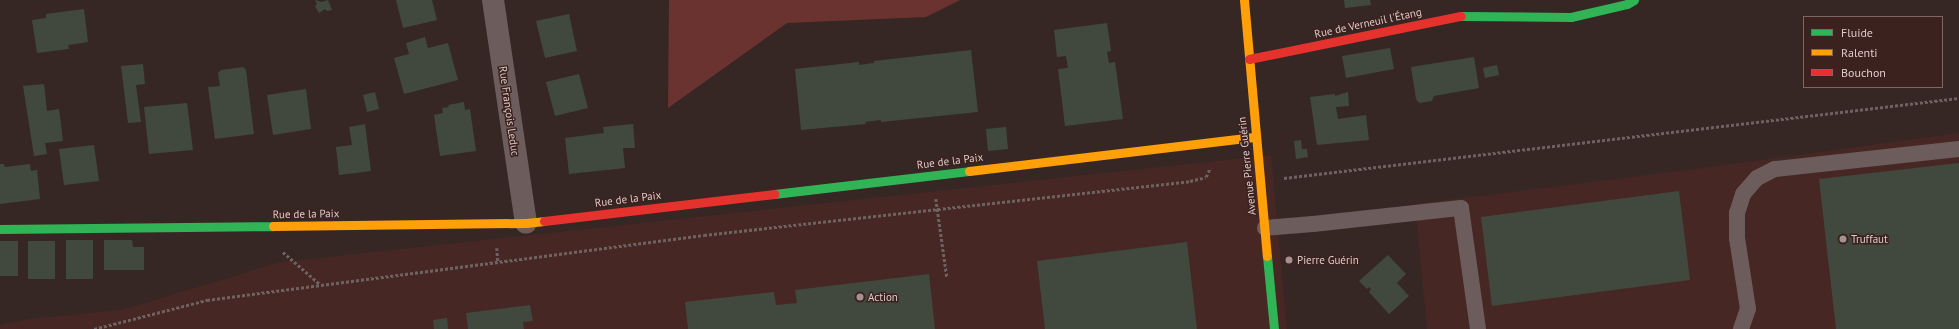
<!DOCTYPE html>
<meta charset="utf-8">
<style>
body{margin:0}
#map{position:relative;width:1959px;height:329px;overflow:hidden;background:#362725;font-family:"PT Sans",sans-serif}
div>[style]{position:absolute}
.built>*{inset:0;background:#462724}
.green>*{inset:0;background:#6b332f}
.building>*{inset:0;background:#41493e}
.path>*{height:2.5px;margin-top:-1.25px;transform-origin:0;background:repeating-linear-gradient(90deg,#6d6260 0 3px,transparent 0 5px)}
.lane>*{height:16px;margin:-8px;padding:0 8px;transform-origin:8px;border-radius:8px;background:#6c5d5c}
.street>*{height:22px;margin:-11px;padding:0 11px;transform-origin:11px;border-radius:11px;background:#6c5d5c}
.fast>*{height:9px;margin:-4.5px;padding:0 4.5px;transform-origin:4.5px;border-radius:4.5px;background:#30b455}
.slow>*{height:9px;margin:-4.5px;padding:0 4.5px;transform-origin:4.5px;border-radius:4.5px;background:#ff9f0a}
.jam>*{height:9px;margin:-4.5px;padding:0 4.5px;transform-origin:4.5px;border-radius:4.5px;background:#e5322d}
.dots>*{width:11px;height:11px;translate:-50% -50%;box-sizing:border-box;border:2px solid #3c221f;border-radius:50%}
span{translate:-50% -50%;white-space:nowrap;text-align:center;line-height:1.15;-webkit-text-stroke:3px #3c221f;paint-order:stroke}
.street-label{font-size:11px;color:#deccca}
.poi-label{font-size:11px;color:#deccca}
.left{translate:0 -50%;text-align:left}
.legend{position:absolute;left:1803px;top:16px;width:140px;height:72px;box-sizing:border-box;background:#3c221f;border:1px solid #7d6663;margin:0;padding:5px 7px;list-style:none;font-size:12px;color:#deccca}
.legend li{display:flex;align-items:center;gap:8px;height:20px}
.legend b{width:20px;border:1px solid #7d6663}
</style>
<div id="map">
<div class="built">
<div style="clip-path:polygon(1959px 133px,1959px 329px,1427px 329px,1415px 204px,1695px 169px)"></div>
<div style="clip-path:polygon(1271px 155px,1287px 329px,0 329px,0 325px,29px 319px,121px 310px,281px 262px)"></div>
</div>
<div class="green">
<div style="clip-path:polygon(669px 0,960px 0,926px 17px,787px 23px,668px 108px)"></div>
</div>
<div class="building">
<div style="clip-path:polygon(315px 0,322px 2px,328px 0,332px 10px,327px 11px,325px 9px,319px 13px,315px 6px,317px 4px)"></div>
<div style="clip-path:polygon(396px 0,432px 0,437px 20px,403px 28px)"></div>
<div style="clip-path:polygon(1344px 0,1370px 0,1371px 5px,1345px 8px)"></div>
<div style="clip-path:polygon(84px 9px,88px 42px,68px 45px,69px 49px,37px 53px,32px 20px,46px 18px,46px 14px)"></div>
<div style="clip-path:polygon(569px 14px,577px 51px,545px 58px,536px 21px)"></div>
<div style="clip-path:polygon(1107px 23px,1111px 51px,1107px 52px,1109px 63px,1115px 62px,1123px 119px,1065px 126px,1058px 69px,1068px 68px,1066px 56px,1057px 57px,1054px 30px)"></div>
<div style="clip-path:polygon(425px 37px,428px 48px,448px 43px,458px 80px,404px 94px,394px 58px,409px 54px,406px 43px)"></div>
<div style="clip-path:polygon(1390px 48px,1394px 69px,1346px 78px,1342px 56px)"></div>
<div style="clip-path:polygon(971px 50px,978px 112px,881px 122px,881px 120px,865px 122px,866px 124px,801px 130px,795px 69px,859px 62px,859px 65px,874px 63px,874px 61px)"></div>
<div style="clip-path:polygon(1474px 57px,1479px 88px,1434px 96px,1432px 101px,1419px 103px,1416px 99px,1411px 67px)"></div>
<div style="clip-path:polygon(143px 64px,145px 84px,136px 85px,141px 122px,128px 123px,121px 66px)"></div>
<div style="clip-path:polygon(1497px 65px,1499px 75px,1485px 78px,1483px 68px)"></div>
<div style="clip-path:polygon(243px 67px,246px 70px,254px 134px,215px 139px,208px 87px,220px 86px,218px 73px,221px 70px)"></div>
<div style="clip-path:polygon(579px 74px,588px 108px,555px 116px,546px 82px)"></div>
<div style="clip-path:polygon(44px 84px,47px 111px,59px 109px,63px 141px,45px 143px,47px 154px,34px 156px,23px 86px)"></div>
<div style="clip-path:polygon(306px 89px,311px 129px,273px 135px,267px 95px)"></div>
<div style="clip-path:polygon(375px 92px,379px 109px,367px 112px,363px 95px)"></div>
<div style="clip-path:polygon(1348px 92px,1349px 106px,1336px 107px,1338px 119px,1366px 115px,1369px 140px,1317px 145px,1310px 97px,1335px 94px,1335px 96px)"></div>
<div style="clip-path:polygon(464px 102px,465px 110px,470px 109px,476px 151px,440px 156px,434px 115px,443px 113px,442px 108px,449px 107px,448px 105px)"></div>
<div style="clip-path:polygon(187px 103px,193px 150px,149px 154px,144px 107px)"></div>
<div style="clip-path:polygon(365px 124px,371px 171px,339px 175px,336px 147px,352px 145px,349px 127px)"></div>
<div style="clip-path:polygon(633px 124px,635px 148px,623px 148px,625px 168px,569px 174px,565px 138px,604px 133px,603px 127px)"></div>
<div style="clip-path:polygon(1006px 127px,1008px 149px,988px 151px,986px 129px)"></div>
<div style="clip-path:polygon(1301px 140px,1302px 149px,1307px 149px,1308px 157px,1296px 159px,1294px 141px)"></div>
<div style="clip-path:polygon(94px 145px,99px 181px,64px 185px,59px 149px)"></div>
<div style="clip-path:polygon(1959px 163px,1959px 329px,1836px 329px,1819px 179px)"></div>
<div style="clip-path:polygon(0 164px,4px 164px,5px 167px,30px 164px,31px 171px,37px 170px,40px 199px,0 204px)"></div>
<div style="clip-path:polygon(1679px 191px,1690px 280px,1492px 306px,1481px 217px)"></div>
<div style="clip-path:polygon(66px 240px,93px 240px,93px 279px,66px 279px)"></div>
<div style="clip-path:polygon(104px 240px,132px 240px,133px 247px,144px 247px,144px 270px,104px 270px)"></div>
<div style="clip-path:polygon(0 241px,18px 241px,18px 276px,0 276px)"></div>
<div style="clip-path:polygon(28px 241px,55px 241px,55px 279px,28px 279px)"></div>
<div style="clip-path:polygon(1187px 242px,1197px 329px,1045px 329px,1037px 261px)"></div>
<div style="clip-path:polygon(1388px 255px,1406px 274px,1397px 283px,1409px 296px,1389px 314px,1369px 292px,1371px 289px,1369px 287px,1367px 289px,1359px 281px)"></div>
<div style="clip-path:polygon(929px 274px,935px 329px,688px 329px,685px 302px,774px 292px,776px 305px,797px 303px,795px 290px)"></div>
<div style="clip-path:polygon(530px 305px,533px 321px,523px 322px,524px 329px,468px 329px,466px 313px)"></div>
<div style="clip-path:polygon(447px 318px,448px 329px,434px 329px,433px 320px)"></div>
</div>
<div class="path">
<div style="left:1284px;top:178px;width:680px;rotate:-6.76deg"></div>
<div style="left:936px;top:199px;width:79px;rotate:82deg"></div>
<div style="left:497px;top:248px;width:14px;rotate:86deg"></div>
<div style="left:283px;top:252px;width:49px;rotate:40.9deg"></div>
<div style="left:94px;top:329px;width:117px;rotate:-14.4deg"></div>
<div style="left:207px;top:300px;width:501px;rotate:-7.45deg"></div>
<div style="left:704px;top:235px;width:489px;rotate:-6.3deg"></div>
<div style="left:1190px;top:181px;width:16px;rotate:-14deg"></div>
<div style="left:1206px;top:177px;width:10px;rotate:-66deg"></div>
</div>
<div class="lane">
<div style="left:1265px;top:228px;width:48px;rotate:-4.8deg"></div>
<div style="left:1313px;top:224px;width:149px;rotate:-6.2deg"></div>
<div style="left:1461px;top:208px;width:122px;rotate:82deg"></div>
<div style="left:1741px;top:329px;width:21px;rotate:-71deg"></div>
<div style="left:1748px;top:309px;width:72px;rotate:-98.8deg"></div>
<div style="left:1737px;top:238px;width:25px;rotate:-90deg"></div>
<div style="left:1737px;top:213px;width:20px;rotate:-72deg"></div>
<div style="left:1743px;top:194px;width:21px;rotate:-49deg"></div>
<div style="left:1757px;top:178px;width:20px;rotate:-27deg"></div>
<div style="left:1775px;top:169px;width:185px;rotate:-6.2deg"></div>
</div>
<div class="street">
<div style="left:493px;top:0;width:225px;rotate:81.6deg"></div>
</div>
<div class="fast">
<div style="left:1461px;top:16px;width:110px;rotate:0.5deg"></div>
<div style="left:1571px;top:17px;width:57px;rotate:-13.1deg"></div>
<div style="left:1627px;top:4px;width:8px;rotate:-30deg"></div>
<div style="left:774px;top:194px;width:196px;rotate:-6.7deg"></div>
<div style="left:0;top:229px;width:273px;rotate:-0.6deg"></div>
<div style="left:1267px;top:256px;width:73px;rotate:84.5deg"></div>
</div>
<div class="slow">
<div style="left:1244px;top:0;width:257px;rotate:84.9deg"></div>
<div style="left:969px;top:171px;width:289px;rotate:-6.8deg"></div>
<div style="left:273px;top:226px;width:253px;rotate:-0.7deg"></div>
<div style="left:526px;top:223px;width:18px;rotate:-6deg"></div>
</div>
<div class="jam">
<div style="left:1249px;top:59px;width:216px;rotate:-11.5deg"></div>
<div style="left:544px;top:221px;width:232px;rotate:-6.7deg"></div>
</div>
<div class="dots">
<div style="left:1843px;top:239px;background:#a39290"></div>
<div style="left:1289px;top:260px;background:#a39290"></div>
<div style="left:860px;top:297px;background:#a39290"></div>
</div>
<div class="street-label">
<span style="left:1368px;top:23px;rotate:-12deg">Rue de Verneuil l'Étang</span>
<span style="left:509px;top:111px;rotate:82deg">Rue François Leduc</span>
<span style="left:950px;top:161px;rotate:-7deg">Rue de la Paix</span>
<span style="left:1247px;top:166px;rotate:-96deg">Avenue Pierre Guérin</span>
<span style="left:628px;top:199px;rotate:-7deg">Rue de la Paix</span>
<span style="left:306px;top:214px;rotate:-1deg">Rue de la Paix</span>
</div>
<div class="poi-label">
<span class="left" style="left:1851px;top:239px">Truffaut</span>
<span class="left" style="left:1297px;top:260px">Pierre Guérin</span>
<span class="left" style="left:868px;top:297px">Action</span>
</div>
<ul class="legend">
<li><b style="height:5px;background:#30b455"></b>Fluide</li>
<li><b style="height:5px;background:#ff9f0a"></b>Ralenti</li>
<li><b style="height:5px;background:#e5322d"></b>Bouchon</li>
</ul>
</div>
